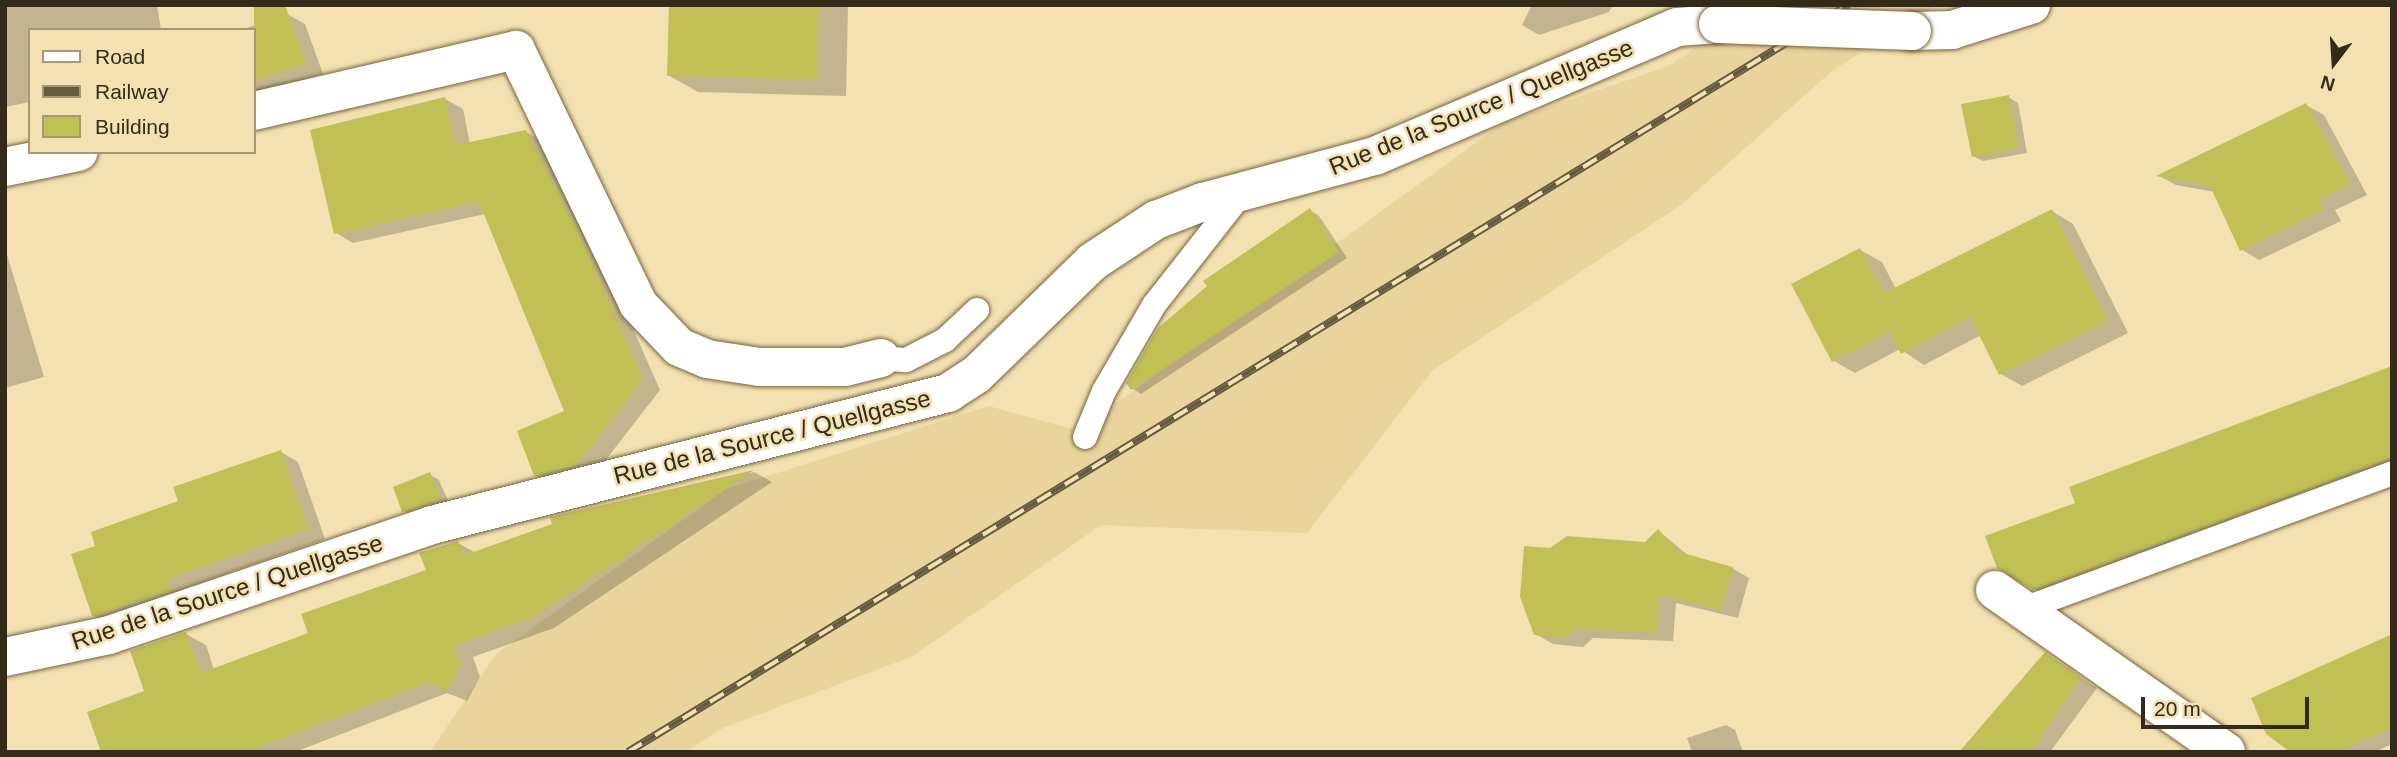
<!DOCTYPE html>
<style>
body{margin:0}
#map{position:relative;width:2397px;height:757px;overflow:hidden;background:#f3e1b2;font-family:Helvetica,sans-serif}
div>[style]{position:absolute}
.built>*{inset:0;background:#e9d49e}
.shadow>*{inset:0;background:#0003}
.building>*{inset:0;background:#c1c055}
.roads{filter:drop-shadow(0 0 2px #76653a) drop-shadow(0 0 2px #76653a)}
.lane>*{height:24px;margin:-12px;padding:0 12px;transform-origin:12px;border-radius:12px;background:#fff}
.street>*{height:38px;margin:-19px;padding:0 19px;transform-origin:19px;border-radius:19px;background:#fff}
.rail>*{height:8px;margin-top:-4px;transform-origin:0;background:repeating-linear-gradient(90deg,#f3e1b2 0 16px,#665b41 0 32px);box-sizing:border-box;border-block:2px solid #665b41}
.bridges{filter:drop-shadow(0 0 2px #76653a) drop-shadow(0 0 2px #76653a)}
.street-bridge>*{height:38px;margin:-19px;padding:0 19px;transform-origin:19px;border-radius:19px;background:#fff}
span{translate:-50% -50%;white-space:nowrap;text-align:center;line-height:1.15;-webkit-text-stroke:5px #f3e1b2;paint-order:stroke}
.street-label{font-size:24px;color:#332b19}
.frame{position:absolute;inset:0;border:7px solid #332b19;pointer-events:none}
.legend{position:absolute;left:28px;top:28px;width:228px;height:126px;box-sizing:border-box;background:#f3e1b2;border:2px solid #a69875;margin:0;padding:9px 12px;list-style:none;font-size:21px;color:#332b19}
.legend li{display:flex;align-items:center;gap:14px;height:35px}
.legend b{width:35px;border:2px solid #a69875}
.north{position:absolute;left:2299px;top:28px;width:70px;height:70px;-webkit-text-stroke:5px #f3e1b2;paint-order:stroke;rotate:197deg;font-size:19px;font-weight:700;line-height:28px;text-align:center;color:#332b19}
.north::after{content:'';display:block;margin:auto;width:24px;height:32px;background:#332b19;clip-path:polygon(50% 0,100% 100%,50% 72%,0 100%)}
.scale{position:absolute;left:2141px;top:697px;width:168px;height:32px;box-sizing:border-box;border:4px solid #332b19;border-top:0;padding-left:9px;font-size:21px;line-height:24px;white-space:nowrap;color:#332b19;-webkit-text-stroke:5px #f3e1b2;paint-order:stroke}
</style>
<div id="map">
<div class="built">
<div style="clip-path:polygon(1758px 5px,1936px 5px,1832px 71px,1681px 205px,1432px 371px,1307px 533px,1101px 525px,913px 656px,723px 728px,685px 752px,430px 752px,496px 654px,726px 489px,989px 406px,1078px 431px,1503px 123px,1668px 66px)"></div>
</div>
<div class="shadow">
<div style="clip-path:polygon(5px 5px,157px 5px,161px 30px,30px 30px,30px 102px,5px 107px)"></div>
<div style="clip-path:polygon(670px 5px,848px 5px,846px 96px,698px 92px,668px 75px)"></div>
<div style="clip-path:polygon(1532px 5px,1613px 5px,1609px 12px,1539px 35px,1522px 25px)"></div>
<div style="clip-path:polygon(287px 14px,305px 24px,323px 74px,254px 96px,254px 30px,241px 30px)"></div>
<div style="clip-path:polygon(2008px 97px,2018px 103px,2027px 153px,1983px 161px,1973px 156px)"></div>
<div style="clip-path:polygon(445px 99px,463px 109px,470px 144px,525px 131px,543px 142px,600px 254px,660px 390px,594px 475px,553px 485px,535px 475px,566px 412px,485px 214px,353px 243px,336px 233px)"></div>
<div style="clip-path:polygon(2306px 105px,2324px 115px,2367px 195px,2335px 210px,2341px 221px,2259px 260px,2241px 249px,2215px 192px,2176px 185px,2159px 176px)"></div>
<div style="clip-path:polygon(1310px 210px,1319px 216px,1347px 258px,1141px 394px,1132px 388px)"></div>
<div style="clip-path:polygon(2052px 211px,2073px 224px,2128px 333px,2022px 386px,2001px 374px,1981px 335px,1924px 365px,1900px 349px,1855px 373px,1834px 361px,1860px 250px,1882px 262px,1896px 289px)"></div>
<div style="clip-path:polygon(5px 248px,44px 377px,5px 388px)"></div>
<div style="clip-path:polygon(2392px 369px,2392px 474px,2051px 598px,1998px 567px,2077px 504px)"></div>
<div style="clip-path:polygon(281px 452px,298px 462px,325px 539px,183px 589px,187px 600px,111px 625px,93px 615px,97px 547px)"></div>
<div style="clip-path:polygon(754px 472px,772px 482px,554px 628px,473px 657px,480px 677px,467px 701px,447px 693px,295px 752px,103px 752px,186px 634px,206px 645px,214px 670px,311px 634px,428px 571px,458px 543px,476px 553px,554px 525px,552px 519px)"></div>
<div style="clip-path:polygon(429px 474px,439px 480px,450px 505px,413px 516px,404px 511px)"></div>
<div style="clip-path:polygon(1659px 531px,1690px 557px,1732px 568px,1749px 578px,1738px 618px,1676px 603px,1673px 641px,1593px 638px,1583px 647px,1553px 644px,1536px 634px,1551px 550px,1645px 543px)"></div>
<div style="clip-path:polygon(2392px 637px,2392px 744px,2375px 752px,2293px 752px)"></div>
<div style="clip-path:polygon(2045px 654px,2097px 688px,2050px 752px,1962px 752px)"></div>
<div style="clip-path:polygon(1726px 725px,1735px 730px,1743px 752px,1692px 752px,1687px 738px)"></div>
</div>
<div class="building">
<div style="clip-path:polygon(254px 5px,285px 5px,306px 64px,254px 81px)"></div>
<div style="clip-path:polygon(669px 5px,819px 5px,817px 80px,667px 76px)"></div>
<div style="clip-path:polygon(2009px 95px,2018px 148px,1972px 157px,1961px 104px)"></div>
<div style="clip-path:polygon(445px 97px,456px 145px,526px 130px,583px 242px,643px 379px,576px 466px,534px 476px,517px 431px,564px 411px,479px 202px,334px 234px,310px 130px)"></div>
<div style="clip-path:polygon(2306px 103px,2351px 184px,2318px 200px,2324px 210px,2240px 251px,2210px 186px,2156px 176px)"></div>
<div style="clip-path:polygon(1310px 208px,1339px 252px,1131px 390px,1126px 383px,1158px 328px,1207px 286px,1203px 281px)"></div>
<div style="clip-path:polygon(2052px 209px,2108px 321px,1999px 375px,1970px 317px,1901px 354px,1889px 332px,1832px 362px,1791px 284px,1860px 248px,1884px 293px)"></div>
<div style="clip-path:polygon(2392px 366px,2392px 458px,2033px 590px,1997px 568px,1985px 536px,2075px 503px,2069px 487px)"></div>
<div style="clip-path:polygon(281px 450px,309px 529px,167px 579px,171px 591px,92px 616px,71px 554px,95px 546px,91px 532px,178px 501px,173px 487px)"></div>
<div style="clip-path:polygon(754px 470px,534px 617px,454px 646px,461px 665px,447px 691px,426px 683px,247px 752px,101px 752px,87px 712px,144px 691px,130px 651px,186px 632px,201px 673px,308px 633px,301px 614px,426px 570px,419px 553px,458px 541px,465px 555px,552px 524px,550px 517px)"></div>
<div style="clip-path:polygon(430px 472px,441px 500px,402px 512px,393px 487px)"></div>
<div style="clip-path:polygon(1658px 529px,1679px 552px,1733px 567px,1721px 610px,1659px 595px,1657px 633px,1575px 629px,1566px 638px,1534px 635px,1520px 597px,1524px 546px,1550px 548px,1567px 536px,1645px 542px)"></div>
<div style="clip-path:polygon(2392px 634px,2392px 728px,2335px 752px,2290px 752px,2266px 734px,2251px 698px)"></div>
<div style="clip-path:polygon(2045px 652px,2081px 677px,2031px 752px,1959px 752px)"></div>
</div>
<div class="roads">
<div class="lane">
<div style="left:881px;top:358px;width:25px;rotate:5deg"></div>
<div style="left:906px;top:360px;width:44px;rotate:-27.1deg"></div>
<div style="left:945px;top:340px;width:44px;rotate:-43.2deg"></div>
<div style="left:1085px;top:437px;width:50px;rotate:-67.6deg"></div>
<div style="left:1104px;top:391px;width:99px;rotate:-59.8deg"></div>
<div style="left:1154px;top:305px;width:144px;rotate:-51.8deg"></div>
<div style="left:2023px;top:609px;width:393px;rotate:-20.2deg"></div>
</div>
<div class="street">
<div style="left:1912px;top:31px;width:40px;rotate:-1.4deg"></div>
<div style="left:1952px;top:30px;width:83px;rotate:-17.6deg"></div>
<div style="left:254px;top:111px;width:269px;rotate:-13.1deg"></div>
<div style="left:516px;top:50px;width:282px;rotate:64.3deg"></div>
<div style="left:638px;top:304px;width:59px;rotate:46.4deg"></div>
<div style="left:679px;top:347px;width:30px;rotate:23deg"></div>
<div style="left:707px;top:359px;width:53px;rotate:8.7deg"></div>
<div style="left:759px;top:367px;width:86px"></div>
<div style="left:845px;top:367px;width:37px;rotate:-14deg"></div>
<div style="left:5px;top:167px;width:75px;rotate:-11.6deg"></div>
<div style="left:1995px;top:590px;width:282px;rotate:35deg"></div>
<div style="left:5px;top:657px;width:106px;rotate:-11.9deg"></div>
<div style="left:109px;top:635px;width:341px;rotate:-18.8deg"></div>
<div style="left:432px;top:525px;width:533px;rotate:-14.35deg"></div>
<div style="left:948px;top:393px;width:33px;rotate:-33deg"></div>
<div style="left:976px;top:375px;width:162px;rotate:-44.2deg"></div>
<div style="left:1092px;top:262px;width:77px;rotate:-33.3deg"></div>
<div style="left:1156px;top:220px;width:50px;rotate:-21deg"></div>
<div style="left:1203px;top:202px;width:178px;rotate:-15deg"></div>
<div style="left:1375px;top:156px;width:328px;rotate:-23.1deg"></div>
<div style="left:1677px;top:27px;width:41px;rotate:-4.2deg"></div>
</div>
</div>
<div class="rail">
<div style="left:628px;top:752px;width:1431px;rotate:-31.48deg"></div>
</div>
<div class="bridges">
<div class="street-bridge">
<div style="left:1718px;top:24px;width:194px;rotate:2.1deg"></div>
</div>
</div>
<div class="street-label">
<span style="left:1481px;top:107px;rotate:-22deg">Rue de la Source / Quellgasse</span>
<span style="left:772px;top:437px;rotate:-14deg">Rue de la Source / Quellgasse</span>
<span style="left:227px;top:592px;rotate:-18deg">Rue de la Source / Quellgasse</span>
</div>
<div class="frame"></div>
<ul class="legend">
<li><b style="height:9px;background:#fff"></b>Road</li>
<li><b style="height:9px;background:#665b41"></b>Railway</li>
<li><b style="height:19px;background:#c1c055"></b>Building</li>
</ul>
<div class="north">N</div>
<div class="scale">20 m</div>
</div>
